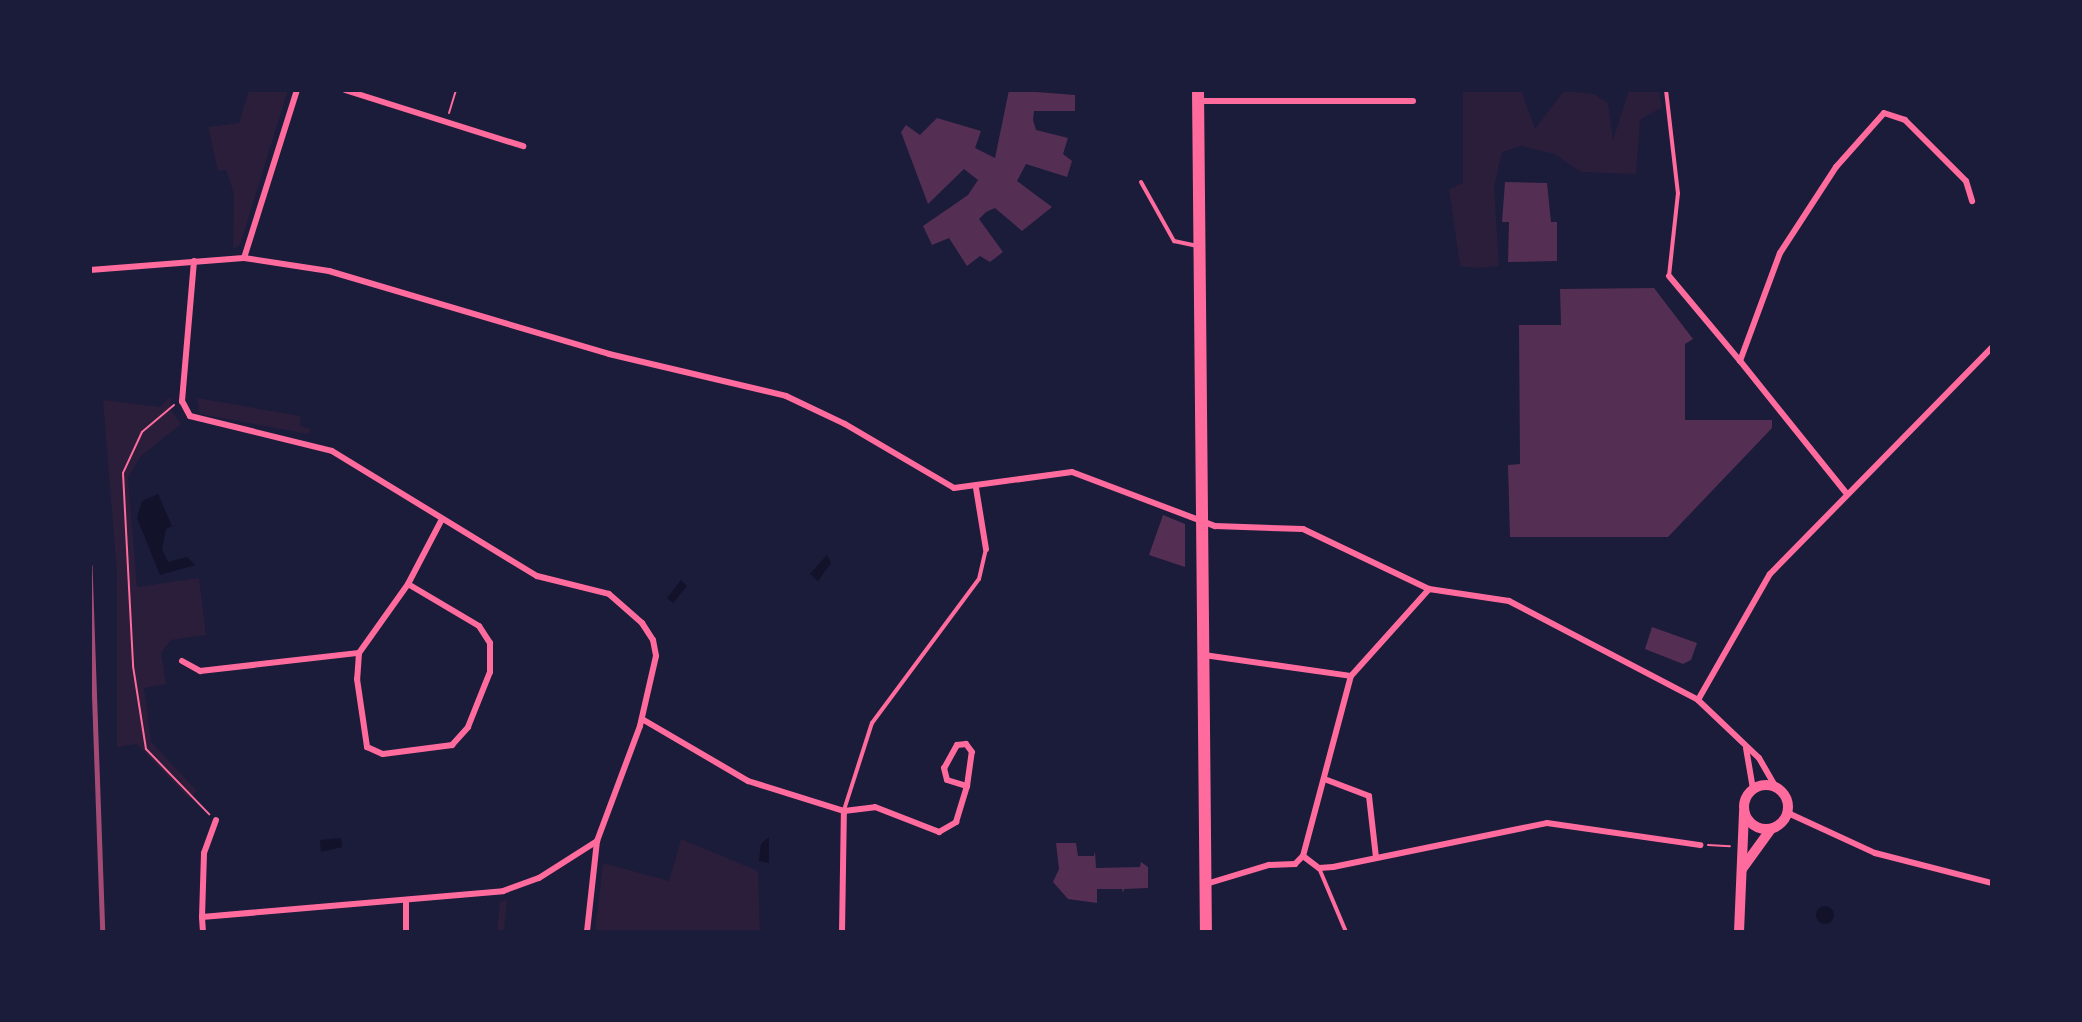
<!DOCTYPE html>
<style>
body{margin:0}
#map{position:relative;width:2082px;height:1022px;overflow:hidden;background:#1b1b3a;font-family:Manrope,sans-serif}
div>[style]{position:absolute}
.green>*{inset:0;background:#2a1e3b}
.water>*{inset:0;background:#12122b}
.round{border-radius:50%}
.building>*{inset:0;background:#542f53}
.path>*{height:2px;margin:-1px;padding:0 1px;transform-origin:1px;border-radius:1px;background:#ff6b9d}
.service>*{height:4px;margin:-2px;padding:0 2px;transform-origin:2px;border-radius:2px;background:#ff6b9d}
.minor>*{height:6px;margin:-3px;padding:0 3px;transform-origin:3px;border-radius:3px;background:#ff6b9d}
.tertiary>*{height:10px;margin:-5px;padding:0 5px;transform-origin:5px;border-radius:5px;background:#ff6b9d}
.tertiary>.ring{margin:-5px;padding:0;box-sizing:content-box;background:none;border:10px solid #ff6b9d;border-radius:50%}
.secondary>*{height:12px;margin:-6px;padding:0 6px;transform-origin:6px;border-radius:6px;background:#ff6b9d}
.rail>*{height:4.5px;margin:-2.25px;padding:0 2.25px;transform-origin:2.25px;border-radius:2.25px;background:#a44b75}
span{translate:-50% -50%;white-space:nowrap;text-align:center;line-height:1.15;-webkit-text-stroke:4.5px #1b1b3a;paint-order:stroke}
.frame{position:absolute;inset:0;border:92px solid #1b1b3a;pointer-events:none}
</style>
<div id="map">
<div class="green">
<div style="clip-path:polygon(249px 90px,288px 90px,240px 245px,233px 249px,234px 194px,226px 170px,218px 171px,208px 127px,239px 123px)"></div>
<div style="clip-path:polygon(1463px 90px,1521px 90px,1535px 129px,1564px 91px,1594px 94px,1608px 103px,1613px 140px,1629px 90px,1659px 90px,1662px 107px,1640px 120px,1636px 174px,1581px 172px,1554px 154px,1521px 146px,1502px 152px,1494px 187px,1499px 266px,1475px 268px,1460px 266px,1449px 189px,1463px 183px)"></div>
<div style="clip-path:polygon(171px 396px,170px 409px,181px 424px,141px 456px,128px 477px,137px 587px,199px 578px,206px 635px,171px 640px,161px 653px,166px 684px,144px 688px,151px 742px,197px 791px,189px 799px,137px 744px,117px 747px,117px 574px,103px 400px,160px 407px)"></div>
<div style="clip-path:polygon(197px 398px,300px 416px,300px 426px,311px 429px,308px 434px,200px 414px)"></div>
<div style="clip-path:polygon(681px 839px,758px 871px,760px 932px,595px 932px,603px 863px,669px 881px)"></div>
<div style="clip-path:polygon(507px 900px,504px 932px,497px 932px,500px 901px)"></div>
</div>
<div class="water">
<div style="clip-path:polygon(158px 494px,172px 526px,166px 529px,162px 549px,168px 562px,187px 557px,195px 565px,160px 575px,137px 518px,142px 501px)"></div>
<div style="clip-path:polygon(827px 555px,831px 563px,818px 581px,810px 574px)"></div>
<div style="clip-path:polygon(681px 580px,687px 586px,673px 603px,667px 598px)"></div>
<div style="clip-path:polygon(769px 837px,769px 863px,759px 861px,761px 844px)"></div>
<div style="clip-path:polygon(341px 838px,342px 847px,321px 852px,320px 840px)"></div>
<div class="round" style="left:1816px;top:906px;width:18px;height:18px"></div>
</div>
<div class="building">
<div style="clip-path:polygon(1009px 90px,1075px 95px,1075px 111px,1034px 111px,1033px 120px,1036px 130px,1068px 138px,1063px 154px,1072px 161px,1067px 177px,1026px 164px,1017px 181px,1052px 207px,1022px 231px,995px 208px,986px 212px,979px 219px,1003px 252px,990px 262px,980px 256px,967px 266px,949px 238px,932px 245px,923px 226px,968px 195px,978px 180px,964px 169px,928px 204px,901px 132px,906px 125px,920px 135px,937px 118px,981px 131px,975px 148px,995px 158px)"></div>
<div style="clip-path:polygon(1505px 182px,1547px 183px,1551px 222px,1557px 222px,1557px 261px,1508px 262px,1509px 222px,1502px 222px)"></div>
<div style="clip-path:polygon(1654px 288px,1693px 339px,1685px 344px,1685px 420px,1772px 420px,1772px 428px,1668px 537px,1510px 537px,1508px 465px,1520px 464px,1519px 325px,1561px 325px,1560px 289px)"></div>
<div style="clip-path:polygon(1163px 515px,1185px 524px,1185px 567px,1149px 555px)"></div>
<div style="clip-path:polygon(1652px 627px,1697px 643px,1691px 660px,1683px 664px,1645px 649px)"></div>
<div style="clip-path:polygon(1056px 843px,1076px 843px,1078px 856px,1094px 856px,1095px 851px,1096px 868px,1140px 867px,1141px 862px,1148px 867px,1148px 888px,1124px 889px,1123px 893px,1122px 889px,1097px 889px,1097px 903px,1068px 899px,1053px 882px,1059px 869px)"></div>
</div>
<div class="path">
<div style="left:449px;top:113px;width:24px;rotate:-73deg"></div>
<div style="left:174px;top:405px;width:42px;rotate:139.8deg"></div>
<div style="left:142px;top:432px;width:45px;rotate:114.9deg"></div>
<div style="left:123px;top:473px;width:193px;rotate:87deg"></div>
<div style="left:133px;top:666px;width:84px;rotate:81.1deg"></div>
<div style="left:146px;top:749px;width:91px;rotate:45.9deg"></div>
<div style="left:1708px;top:845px;width:22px;rotate:3deg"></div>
</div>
<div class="service">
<div style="left:1666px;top:90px;width:104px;rotate:83.4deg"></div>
<div style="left:1678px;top:193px;width:83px;rotate:96.2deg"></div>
<div style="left:1141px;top:182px;width:68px;rotate:60.8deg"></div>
<div style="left:1174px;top:241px;width:25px;rotate:12deg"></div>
<div style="left:844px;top:810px;width:91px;rotate:-72.2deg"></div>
<div style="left:872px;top:723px;width:179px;rotate:-53.4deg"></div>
<div style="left:979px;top:579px;width:31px;rotate:-77deg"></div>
<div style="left:1319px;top:868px;width:69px;rotate:67.1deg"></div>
</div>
<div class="minor">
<div style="left:345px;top:90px;width:187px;rotate:17.5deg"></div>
<div style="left:1199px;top:101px;width:214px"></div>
<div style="left:244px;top:258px;width:176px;rotate:-72.5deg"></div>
<div style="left:194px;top:261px;width:141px;rotate:94.9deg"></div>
<div style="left:182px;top:401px;width:17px;rotate:62deg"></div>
<div style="left:190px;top:416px;width:146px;rotate:13.8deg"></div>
<div style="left:332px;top:451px;width:240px;rotate:31.4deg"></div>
<div style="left:537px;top:576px;width:74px;rotate:14deg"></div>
<div style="left:609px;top:594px;width:44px;rotate:41.3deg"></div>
<div style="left:642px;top:623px;width:20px;rotate:57deg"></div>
<div style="left:653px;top:640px;width:16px;rotate:79deg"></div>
<div style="left:656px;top:656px;width:72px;rotate:102.9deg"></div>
<div style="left:640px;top:726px;width:123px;rotate:110.5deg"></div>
<div style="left:597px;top:841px;width:92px;rotate:96.3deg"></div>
<div style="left:90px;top:270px;width:154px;rotate:-4.5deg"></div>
<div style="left:244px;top:258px;width:86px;rotate:8.7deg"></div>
<div style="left:329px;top:271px;width:292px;rotate:16.5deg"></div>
<div style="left:609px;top:354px;width:182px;rotate:13.3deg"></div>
<div style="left:786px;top:396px;width:65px;rotate:25.4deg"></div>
<div style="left:845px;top:424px;width:126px;rotate:30.4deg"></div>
<div style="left:954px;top:488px;width:119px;rotate:-7.7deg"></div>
<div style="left:1072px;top:472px;width:153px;rotate:20.7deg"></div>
<div style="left:1215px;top:526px;width:88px;rotate:2deg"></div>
<div style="left:1303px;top:529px;width:140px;rotate:25.5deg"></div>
<div style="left:1429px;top:589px;width:81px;rotate:8.5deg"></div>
<div style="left:1509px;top:601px;width:213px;rotate:27.6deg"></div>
<div style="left:1698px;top:700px;width:84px;rotate:43.6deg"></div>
<div style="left:1759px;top:758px;width:34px;rotate:60deg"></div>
<div style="left:1669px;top:276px;width:111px;rotate:50.1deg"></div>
<div style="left:976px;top:488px;width:62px;rotate:80.7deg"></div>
<div style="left:1847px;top:494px;width:171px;rotate:-128.8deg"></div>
<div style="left:1740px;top:361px;width:115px;rotate:-69.7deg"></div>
<div style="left:1780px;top:253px;width:103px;rotate:-56.9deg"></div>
<div style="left:1836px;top:167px;width:72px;rotate:-48.4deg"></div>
<div style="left:1884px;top:113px;width:22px;rotate:18deg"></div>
<div style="left:1905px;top:120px;width:86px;rotate:45deg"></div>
<div style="left:1966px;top:181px;width:21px;rotate:73deg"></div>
<div style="left:359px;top:653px;width:26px;rotate:94deg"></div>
<div style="left:357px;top:679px;width:69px;rotate:81.6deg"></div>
<div style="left:367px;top:747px;width:17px;rotate:24deg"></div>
<div style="left:383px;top:754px;width:70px;rotate:-7.4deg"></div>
<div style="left:452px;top:745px;width:24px;rotate:-48deg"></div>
<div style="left:468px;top:727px;width:59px;rotate:-68.2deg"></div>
<div style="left:490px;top:672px;width:29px;rotate:-90deg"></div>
<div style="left:490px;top:643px;width:20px;rotate:-123deg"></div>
<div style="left:479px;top:626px;width:82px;rotate:-149.4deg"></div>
<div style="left:1204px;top:655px;width:148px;rotate:8.1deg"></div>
<div style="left:182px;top:661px;width:21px;rotate:29deg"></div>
<div style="left:200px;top:671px;width:160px;rotate:-6.5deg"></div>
<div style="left:359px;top:653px;width:85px;rotate:-54.6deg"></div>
<div style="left:408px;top:584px;width:73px;rotate:-62.4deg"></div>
<div style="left:1698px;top:700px;width:145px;rotate:-60.3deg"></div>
<div style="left:1770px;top:574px;width:318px;rotate:-45.6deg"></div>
<div style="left:642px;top:719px;width:123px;rotate:30.3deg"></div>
<div style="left:748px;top:781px;width:101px;rotate:17.4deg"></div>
<div style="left:1746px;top:748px;width:42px;rotate:80.3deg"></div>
<div style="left:1327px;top:780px;width:45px;rotate:20.9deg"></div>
<div style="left:1369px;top:796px;width:61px;rotate:83.5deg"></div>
<div style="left:844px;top:811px;width:31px;rotate:-7deg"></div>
<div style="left:875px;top:807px;width:69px;rotate:21.3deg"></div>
<div style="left:939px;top:832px;width:20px;rotate:-30deg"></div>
<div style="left:956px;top:822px;width:38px;rotate:-73deg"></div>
<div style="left:967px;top:786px;width:34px;rotate:-82deg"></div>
<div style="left:972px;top:752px;width:10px;rotate:-127deg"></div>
<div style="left:966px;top:744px;width:9px;rotate:174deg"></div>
<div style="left:957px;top:745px;width:26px;rotate:119deg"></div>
<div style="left:944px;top:768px;width:12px;rotate:76deg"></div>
<div style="left:947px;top:780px;width:21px;rotate:17deg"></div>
<div style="left:1788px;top:813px;width:96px;rotate:24.7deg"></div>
<div style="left:1875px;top:853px;width:121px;rotate:14.4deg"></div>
<div style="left:1303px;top:856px;width:20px;rotate:37deg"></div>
<div style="left:1319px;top:868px;width:14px;rotate:-4deg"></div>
<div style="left:1333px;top:867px;width:218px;rotate:-11.6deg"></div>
<div style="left:1547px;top:823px;width:155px;rotate:8.2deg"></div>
<div style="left:1206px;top:884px;width:66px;rotate:-16.8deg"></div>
<div style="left:1269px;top:865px;width:26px;rotate:-2deg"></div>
<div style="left:1295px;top:864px;width:11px;rotate:-45deg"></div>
<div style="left:1303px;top:856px;width:186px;rotate:-75.1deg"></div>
<div style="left:1351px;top:676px;width:117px;rotate:-48.1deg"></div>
<div style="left:202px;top:917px;width:64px;rotate:-88.2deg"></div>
<div style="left:204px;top:853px;width:35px;rotate:-70deg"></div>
<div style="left:203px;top:932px;width:15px;rotate:-94deg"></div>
<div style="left:202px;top:917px;width:302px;rotate:-4.9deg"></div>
<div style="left:503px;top:891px;width:38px;rotate:-20deg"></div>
<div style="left:539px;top:878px;width:69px;rotate:-32.5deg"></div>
<div style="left:406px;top:932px;width:30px;rotate:-90deg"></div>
<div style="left:842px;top:932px;width:121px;rotate:-89.1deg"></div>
</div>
<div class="tertiary">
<div class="ring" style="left:1744px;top:785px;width:34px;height:34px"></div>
<div style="left:1742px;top:869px;width:49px;rotate:-54.1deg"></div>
<div style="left:1739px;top:932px;width:120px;rotate:-87.6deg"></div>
</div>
<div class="secondary">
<div style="left:1198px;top:90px;width:842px;rotate:89.46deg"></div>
</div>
<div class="rail">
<div style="left:90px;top:566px;width:366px;rotate:88deg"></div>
</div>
<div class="frame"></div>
</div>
